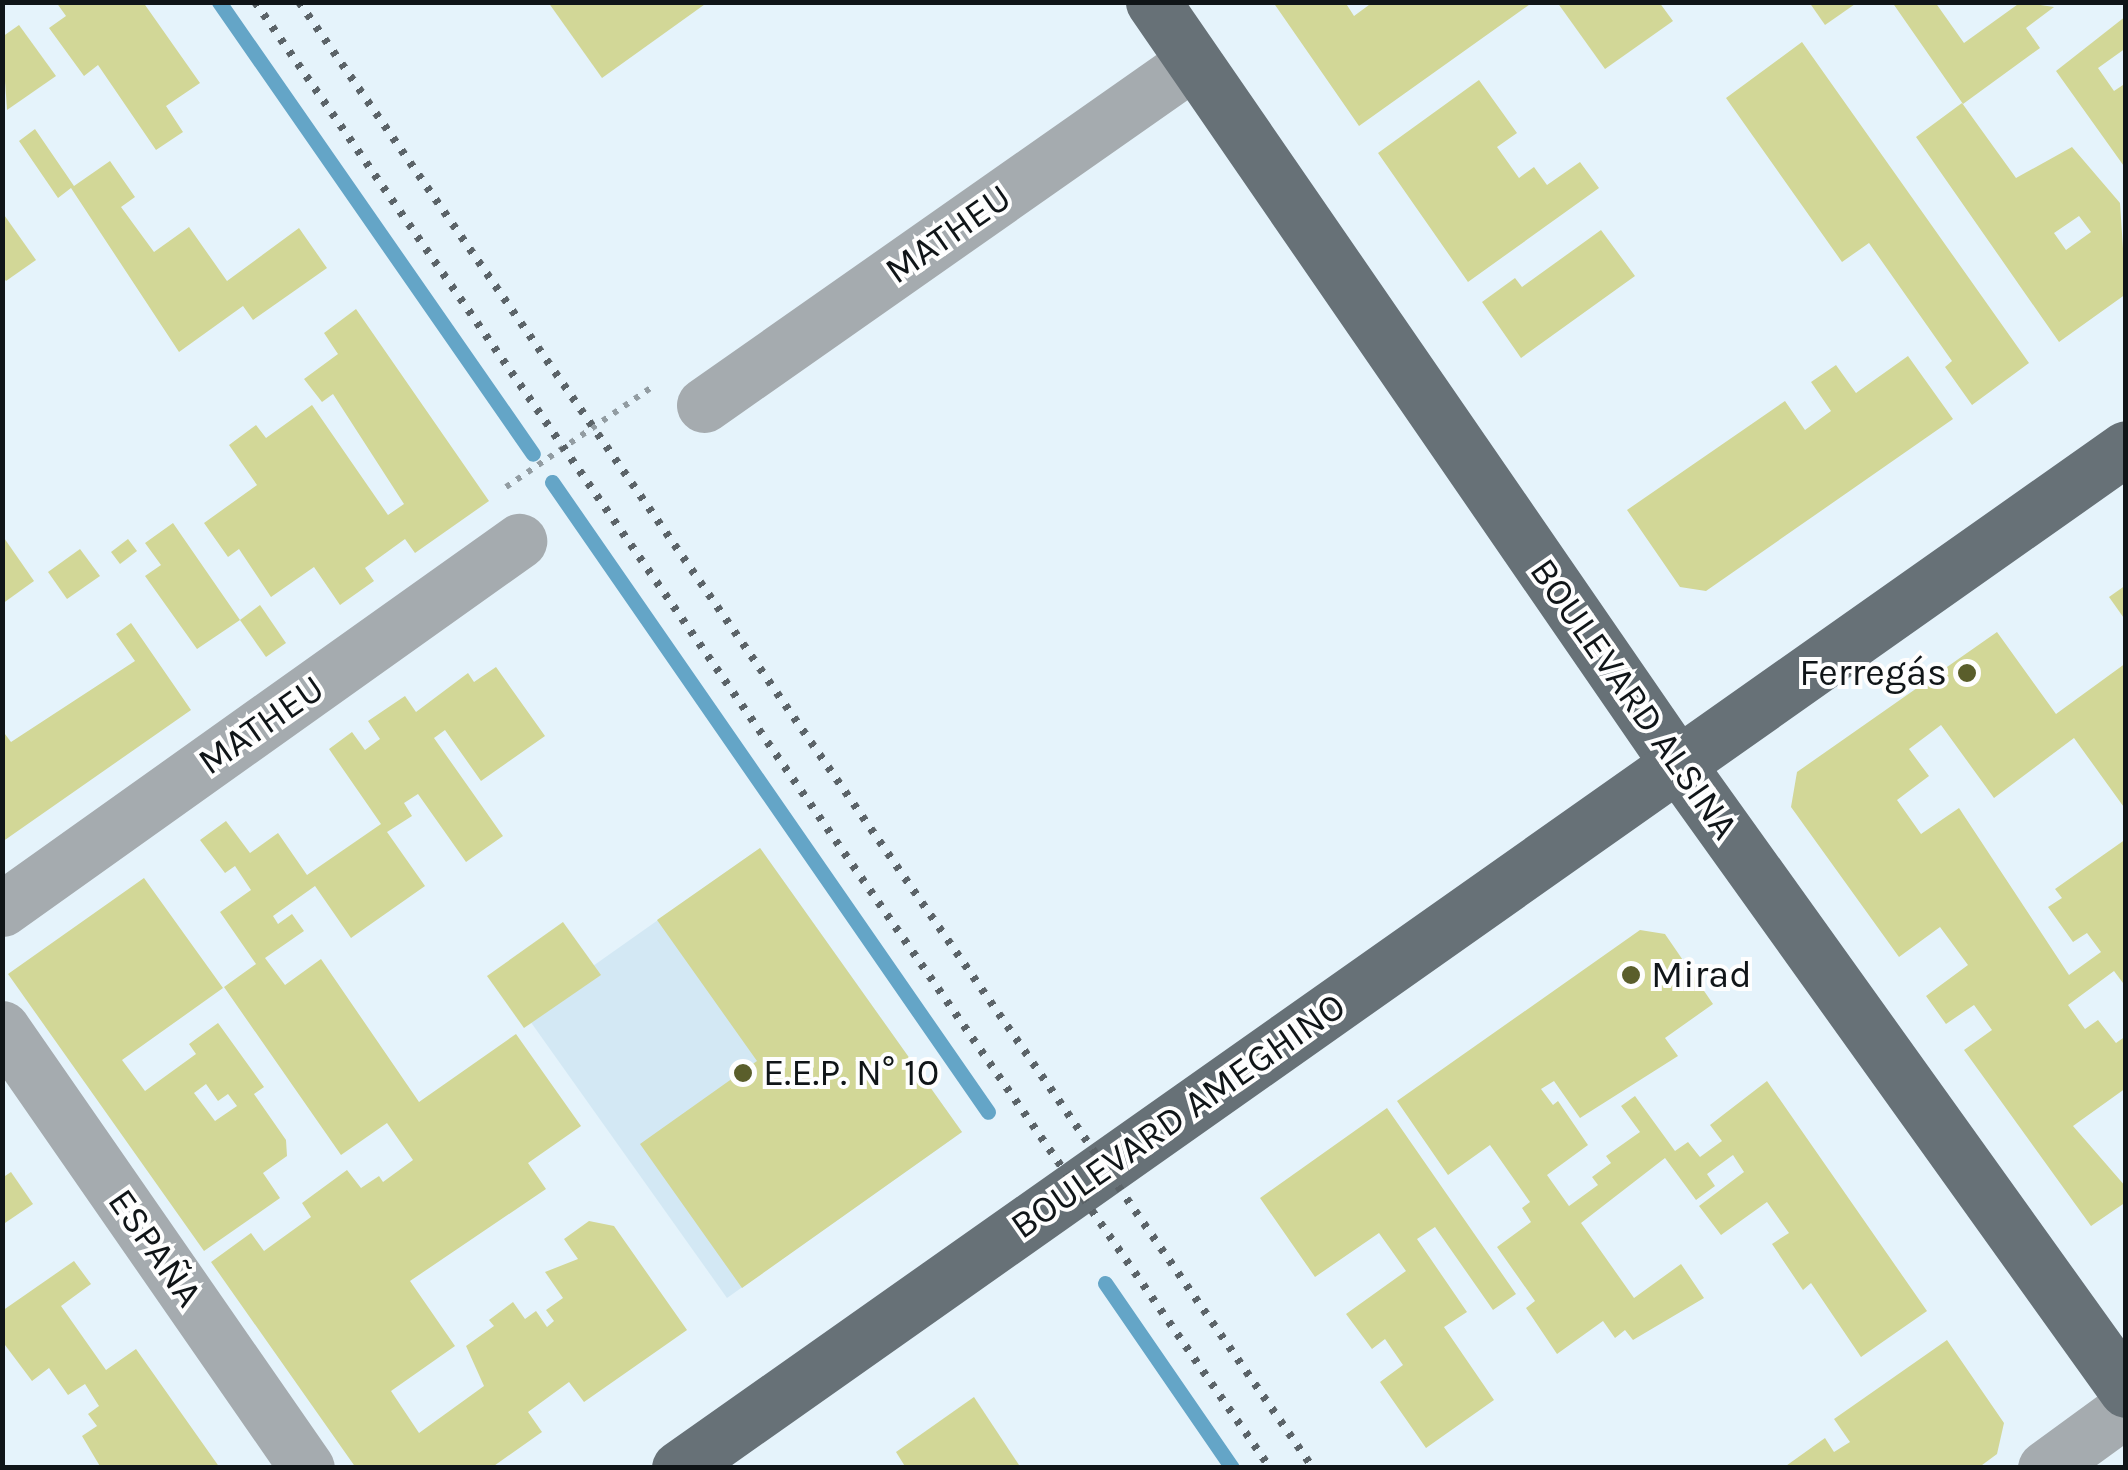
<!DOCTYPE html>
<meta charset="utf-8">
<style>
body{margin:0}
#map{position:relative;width:2128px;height:1470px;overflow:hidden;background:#e5f3fb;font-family:Karla,sans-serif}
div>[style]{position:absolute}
.built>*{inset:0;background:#d3e8f4}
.stream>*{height:15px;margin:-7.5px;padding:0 7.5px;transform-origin:7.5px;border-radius:7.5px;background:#64a5c7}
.building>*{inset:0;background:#d2d797}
.path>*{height:6px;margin-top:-3px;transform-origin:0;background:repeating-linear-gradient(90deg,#929ca2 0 5px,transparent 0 13px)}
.minor>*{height:55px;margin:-27.5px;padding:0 27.5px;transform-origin:27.5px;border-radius:27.5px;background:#a5abaf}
.major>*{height:55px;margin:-27.5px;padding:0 27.5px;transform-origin:27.5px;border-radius:27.5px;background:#677177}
.rail>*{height:8px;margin-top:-4px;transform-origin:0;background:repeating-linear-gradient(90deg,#5b6368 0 5px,transparent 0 15px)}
.dots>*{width:28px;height:28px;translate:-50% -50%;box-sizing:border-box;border:5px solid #fefefe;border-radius:50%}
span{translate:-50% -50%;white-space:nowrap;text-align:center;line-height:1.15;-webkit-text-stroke:8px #fefefe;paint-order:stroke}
.street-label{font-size:38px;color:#101518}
.poi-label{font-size:38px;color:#101518}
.right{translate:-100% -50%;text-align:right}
.left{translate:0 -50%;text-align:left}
.frame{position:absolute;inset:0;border:5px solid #101518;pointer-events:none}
</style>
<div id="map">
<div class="built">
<div style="clip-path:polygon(760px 848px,962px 1132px,727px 1298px,525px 1014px)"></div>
</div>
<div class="stream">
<div style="left:219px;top:2px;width:550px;rotate:55.21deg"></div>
<div style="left:552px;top:482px;width:766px;rotate:55.31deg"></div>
<div style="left:1105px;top:1283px;width:224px;rotate:55.5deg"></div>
</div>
<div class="building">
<div style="clip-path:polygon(56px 2px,143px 2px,200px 83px,166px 106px,183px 132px,156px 150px,98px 65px,84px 76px,49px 28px,66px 16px)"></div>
<div style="clip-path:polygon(548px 2px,708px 2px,602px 78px)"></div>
<div style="clip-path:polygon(1273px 2px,1345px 2px,1354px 16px,1373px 2px,1533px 2px,1359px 126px)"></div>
<div style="clip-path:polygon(1557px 2px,1659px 2px,1673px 21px,1605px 69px)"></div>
<div style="clip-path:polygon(1809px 2px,1858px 2px,1825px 25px)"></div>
<div style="clip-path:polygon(1892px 2px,1935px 2px,1964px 43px,2021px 2px,2054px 7px,2026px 28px,2040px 48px,1963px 104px)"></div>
<div style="clip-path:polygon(2126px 16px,2126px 48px,2098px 68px,2114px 91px,2126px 83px,2126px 169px,2056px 71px)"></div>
<div style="clip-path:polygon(19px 25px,56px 76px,7px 110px,2px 37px)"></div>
<div style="clip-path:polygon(1802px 42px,2029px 363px,1972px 405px,1945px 367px,1952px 361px,1869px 243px,1842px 262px,1726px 98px)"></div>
<div style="clip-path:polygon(1479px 80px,1517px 133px,1497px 147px,1519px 178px,1534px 167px,1547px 185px,1580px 162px,1599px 188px,1468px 282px,1378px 153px)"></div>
<div style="clip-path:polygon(evenodd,1962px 103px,2016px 178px,2072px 147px,2120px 203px,2126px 294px,2059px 342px,1916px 137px,1962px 103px,2079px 216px,2091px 232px,2066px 250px,2054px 233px,2079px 216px)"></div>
<div style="clip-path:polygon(35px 129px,74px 186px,110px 161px,135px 197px,121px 207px,154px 252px,189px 227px,227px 281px,299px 228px,327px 268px,253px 320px,243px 306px,179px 352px,71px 188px,58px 198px,19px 141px)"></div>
<div style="clip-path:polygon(2px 212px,36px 260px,6px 281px,2px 276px)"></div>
<div style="clip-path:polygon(1601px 230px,1635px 276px,1521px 358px,1482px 302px,1515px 278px,1522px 287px)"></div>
<div style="clip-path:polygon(356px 309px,489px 501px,415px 553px,405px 539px,365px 568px,374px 581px,340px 605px,314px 567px,271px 597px,239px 549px,228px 557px,204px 523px,257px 485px,229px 445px,256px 425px,266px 438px,312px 405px,388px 515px,404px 504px,333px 394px,322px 402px,304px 379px,338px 354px,324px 333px)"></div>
<div style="clip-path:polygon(1908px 356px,1953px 419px,1706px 591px,1680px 587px,1627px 510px,1785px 401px,1805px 430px,1831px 411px,1811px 382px,1836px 365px,1856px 393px)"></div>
<div style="clip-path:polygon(173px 523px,240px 620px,197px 649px,145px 576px,161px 565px,145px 543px)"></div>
<div style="clip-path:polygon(2px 535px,34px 581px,2px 604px)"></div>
<div style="clip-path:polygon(128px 539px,137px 551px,120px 564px,111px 552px)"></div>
<div style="clip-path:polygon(80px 549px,100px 576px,67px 599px,48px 572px)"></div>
<div style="clip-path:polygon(2126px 585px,2126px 621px,2109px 597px)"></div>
<div style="clip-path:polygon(260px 605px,286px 643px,266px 657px,240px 620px)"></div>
<div style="clip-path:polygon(131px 623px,191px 710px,2px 842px,2px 730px,11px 742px,135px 661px,116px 634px)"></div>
<div style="clip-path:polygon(1997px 632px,2056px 714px,2126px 663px,2126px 810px,2074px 738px,1994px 798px,1941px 725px,1909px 749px,1929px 776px,1897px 800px,1921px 834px,1959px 808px,2069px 975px,2101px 952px,2087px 933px,2073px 942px,2048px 907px,2062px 898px,2055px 889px,2126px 839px,2126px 987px,2114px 971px,2068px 1005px,2085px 1029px,2098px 1020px,2116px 1043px,2126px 1036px,2126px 1088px,2073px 1126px,2126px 1187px,2126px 1202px,2091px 1226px,1964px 1050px,1992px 1030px,1974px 1005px,1946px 1024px,1926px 996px,1968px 965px,1940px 927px,1899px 957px,1791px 807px,1797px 772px)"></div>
<div style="clip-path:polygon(496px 667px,545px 736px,481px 781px,445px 730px,434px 738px,503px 836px,466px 862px,418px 794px,404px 803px,412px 816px,387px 832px,425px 886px,351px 938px,315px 886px,273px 916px,278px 924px,292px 914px,304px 931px,265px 958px,285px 985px,321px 959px,419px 1102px,516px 1034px,581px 1126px,528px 1163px,546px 1189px,410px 1281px,455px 1346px,391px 1391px,419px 1433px,484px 1386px,466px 1346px,494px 1326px,489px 1320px,513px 1302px,525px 1319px,536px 1311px,547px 1327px,554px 1321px,546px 1310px,563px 1298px,545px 1272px,578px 1259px,564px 1239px,589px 1221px,614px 1226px,687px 1330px,584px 1402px,569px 1382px,528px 1412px,542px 1432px,491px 1468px,356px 1468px,211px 1262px,251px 1233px,264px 1251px,311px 1217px,302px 1203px,347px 1170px,361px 1188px,379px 1176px,383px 1182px,413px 1160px,387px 1123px,341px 1155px,224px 987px,256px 964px,220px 912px,251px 890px,235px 866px,225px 873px,200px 840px,226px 821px,250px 853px,278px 833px,307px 875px,381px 824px,329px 749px,352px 732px,365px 750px,380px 739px,368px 721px,405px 696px,416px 712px,468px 673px,474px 682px)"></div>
<div style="clip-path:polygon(760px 848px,962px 1132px,742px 1288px,640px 1144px,757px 1061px,657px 920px)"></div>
<div style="clip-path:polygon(evenodd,144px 878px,223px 988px,122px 1060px,145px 1091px,196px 1054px,189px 1044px,218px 1023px,264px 1087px,254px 1094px,286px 1140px,287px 1156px,263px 1173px,280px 1198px,204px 1251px,8px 974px,144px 878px,206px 1084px,218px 1101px,228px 1094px,237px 1106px,215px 1121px,194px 1093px,206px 1084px)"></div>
<div style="clip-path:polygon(563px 922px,601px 975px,524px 1028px,487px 976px)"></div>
<div style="clip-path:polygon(1640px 930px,1665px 934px,1713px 1004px,1665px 1038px,1678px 1056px,1580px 1118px,1554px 1081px,1541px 1089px,1553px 1105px,1558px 1101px,1588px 1145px,1547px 1175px,1569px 1206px,1598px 1185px,1592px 1177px,1611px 1163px,1606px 1156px,1640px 1132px,1621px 1106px,1635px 1096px,1675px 1151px,1688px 1142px,1700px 1157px,1722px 1141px,1710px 1125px,1767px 1081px,1927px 1311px,1861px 1357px,1811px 1283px,1803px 1290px,1772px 1244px,1789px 1233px,1767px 1202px,1721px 1235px,1699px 1206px,1744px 1172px,1733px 1155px,1707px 1174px,1715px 1186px,1696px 1200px,1665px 1158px,1581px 1223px,1634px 1298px,1681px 1264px,1704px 1298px,1633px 1340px,1625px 1330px,1615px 1338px,1603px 1321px,1557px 1354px,1526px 1308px,1535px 1301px,1497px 1247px,1531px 1222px,1522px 1208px,1530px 1202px,1490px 1145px,1448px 1175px,1397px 1101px)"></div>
<div style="clip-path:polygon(1387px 1108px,1516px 1294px,1493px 1310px,1435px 1227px,1417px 1239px,1467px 1312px,1444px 1327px,1494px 1400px,1426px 1448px,1380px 1382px,1403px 1365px,1385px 1339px,1372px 1349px,1346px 1314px,1406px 1271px,1379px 1233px,1315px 1277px,1260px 1198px)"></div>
<div style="clip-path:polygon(11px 1172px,33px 1204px,2px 1225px,2px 1178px)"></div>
<div style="clip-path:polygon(74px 1261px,91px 1284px,61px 1306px,106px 1370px,136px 1349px,220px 1468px,101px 1468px,82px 1436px,97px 1426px,88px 1414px,99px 1406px,85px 1384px,68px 1395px,49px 1368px,32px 1381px,2px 1341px,2px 1311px)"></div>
<div style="clip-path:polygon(1947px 1340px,2004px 1423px,1997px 1454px,1978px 1468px,1783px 1468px,1825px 1438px,1834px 1452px,1850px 1442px,1834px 1419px)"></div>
<div style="clip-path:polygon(974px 1397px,1021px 1468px,906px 1468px,896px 1452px)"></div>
</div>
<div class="path">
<div style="left:506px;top:487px;width:177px;rotate:-34.4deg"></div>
</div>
<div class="minor">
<div style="left:704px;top:405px;width:597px;rotate:-35.05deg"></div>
<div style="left:2px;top:909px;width:635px;rotate:-35.44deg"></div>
<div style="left:2px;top:1028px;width:535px;rotate:55.27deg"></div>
<div style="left:2045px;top:1468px;width:100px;rotate:-36.1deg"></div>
</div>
<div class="major">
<div style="left:1153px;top:2px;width:924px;rotate:55.45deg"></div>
<div style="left:1677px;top:763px;width:771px;rotate:54.39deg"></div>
<div style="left:679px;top:1468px;width:1770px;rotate:-35.18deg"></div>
</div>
<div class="rail">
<div style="left:255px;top:2px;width:1783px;rotate:55.3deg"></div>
<div style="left:299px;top:2px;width:1783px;rotate:55.33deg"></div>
</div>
<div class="dots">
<div style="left:1967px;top:673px;background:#5a5e2b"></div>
<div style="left:1631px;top:975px;background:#5a5e2b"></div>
<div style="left:743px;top:1073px;background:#5a5e2b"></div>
</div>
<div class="street-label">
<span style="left:948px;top:234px;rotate:-35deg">MATHEU</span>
<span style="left:1634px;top:699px;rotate:55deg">BOULEVARD ALSINA</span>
<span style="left:261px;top:725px;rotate:-35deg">MATHEU</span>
<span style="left:1178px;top:1116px;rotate:-35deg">BOULEVARD AMEGHINO</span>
<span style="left:155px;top:1248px;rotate:55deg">ESPAÑA</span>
</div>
<div class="poi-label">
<span class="right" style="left:1947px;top:673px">Ferregás</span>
<span class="left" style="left:1651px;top:975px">Mirad</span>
<span class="left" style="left:763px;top:1073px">E.E.P. N° 10</span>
</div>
<div class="frame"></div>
</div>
